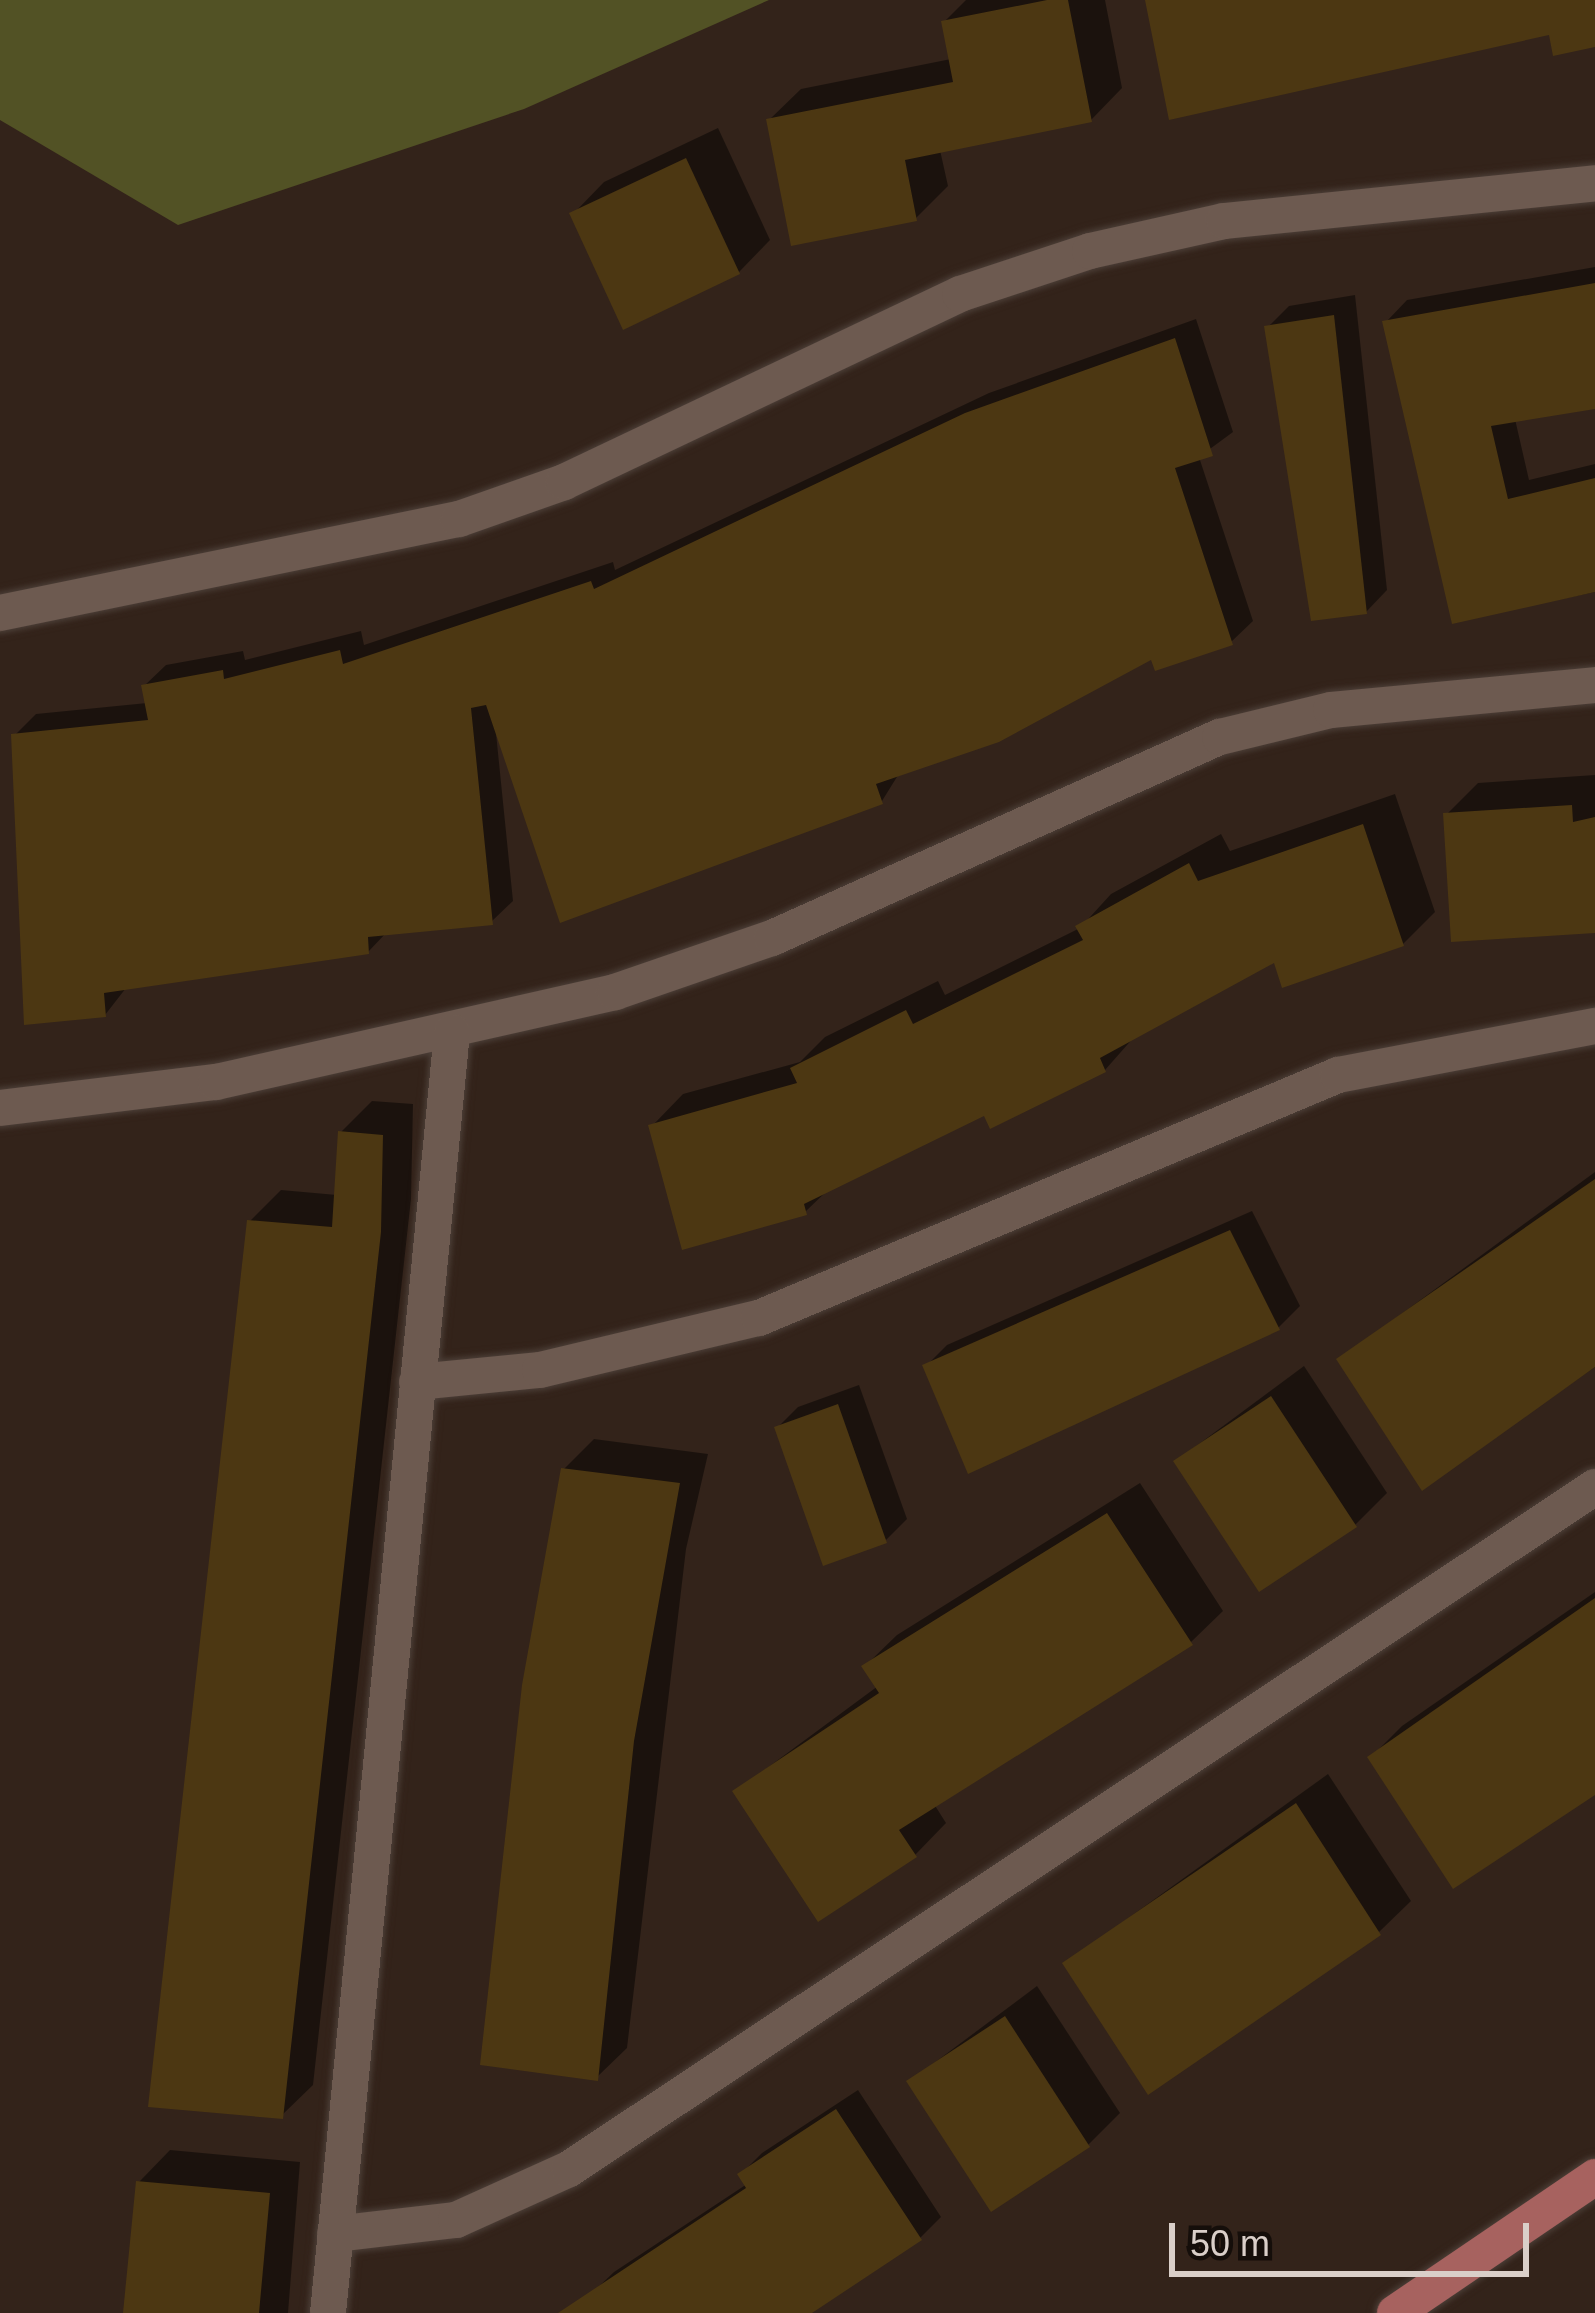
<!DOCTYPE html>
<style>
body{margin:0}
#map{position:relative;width:1595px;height:2313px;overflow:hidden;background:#33231a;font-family:Helvetica,sans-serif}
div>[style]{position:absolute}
.green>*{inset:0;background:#525225}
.shadow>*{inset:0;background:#0007}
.building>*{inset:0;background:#4c3712}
.roads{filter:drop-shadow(0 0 3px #4c3f38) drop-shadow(0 0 3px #4c3f38)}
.minor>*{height:36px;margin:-18px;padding:0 18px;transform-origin:18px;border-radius:18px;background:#6d5a50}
.major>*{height:36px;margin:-18px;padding:0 18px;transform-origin:18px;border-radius:18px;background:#a7625f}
span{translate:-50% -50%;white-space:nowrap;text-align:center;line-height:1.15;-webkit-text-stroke:9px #150e0a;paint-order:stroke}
.scale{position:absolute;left:1169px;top:2223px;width:360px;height:54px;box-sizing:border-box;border:6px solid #dacfc9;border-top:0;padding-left:15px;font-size:36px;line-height:42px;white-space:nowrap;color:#dacfc9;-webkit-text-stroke:9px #150e0a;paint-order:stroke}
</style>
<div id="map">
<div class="green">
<div style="clip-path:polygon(0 0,769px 0,524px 109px,178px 225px,0 120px)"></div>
</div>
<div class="shadow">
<div style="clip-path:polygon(966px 0,1105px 0,1122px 88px,1091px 120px,940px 150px,948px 186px,916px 218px,769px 120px,801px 89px,951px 59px,944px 22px)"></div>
<div style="clip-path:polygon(718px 128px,770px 240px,739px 272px,573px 214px,604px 182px)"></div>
<div style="clip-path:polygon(1595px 267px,1595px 406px,1515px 419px,1529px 480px,1595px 464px,1595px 592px,1454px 621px,1386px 322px,1407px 300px)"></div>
<div style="clip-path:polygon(1355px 295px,1387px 590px,1366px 612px,1268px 327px,1289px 306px)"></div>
<div style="clip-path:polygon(1196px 319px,1233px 432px,1199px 457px,1253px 621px,1231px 642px,1153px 655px,900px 772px,882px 801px,496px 733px,513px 901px,491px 922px,387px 932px,368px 952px,126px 988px,105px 1015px,15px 735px,36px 714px,147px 703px,144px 686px,166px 665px,243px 651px,245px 660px,361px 631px,364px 645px,613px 562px,615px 570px,989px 393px)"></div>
<div style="clip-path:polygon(1595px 775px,1595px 930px,1447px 814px,1478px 783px)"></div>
<div style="clip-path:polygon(1395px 794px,1435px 912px,1403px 944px,1275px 959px,1135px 1036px,1105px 1070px,985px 1112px,830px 1188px,805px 1212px,652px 1126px,683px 1094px,800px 1062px,825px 1037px,938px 981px,945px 995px,1080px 928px,1111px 894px,1221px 834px,1230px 851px)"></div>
<div style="clip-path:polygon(372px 1101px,413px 1104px,411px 1199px,313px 2085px,281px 2116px,250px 1221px,281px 1190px,337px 1195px,341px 1132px)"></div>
<div style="clip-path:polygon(1595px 1172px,1595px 1367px,1423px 1487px,1340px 1359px)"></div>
<div style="clip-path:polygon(1252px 1211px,1300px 1306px,1279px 1327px,969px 1470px,926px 1366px,947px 1345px)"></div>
<div style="clip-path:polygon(1304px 1366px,1387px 1493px,1355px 1525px,1176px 1461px)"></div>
<div style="clip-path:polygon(859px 1385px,907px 1519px,886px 1540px,777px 1428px,798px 1407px)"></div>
<div style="clip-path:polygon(594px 1439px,708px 1454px,686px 1549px,627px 2048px,597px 2077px,564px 1469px)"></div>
<div style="clip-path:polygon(1140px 1483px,1223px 1611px,1191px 1642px,934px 1804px,946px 1823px,915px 1855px,736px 1791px,878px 1686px,865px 1666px,897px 1635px)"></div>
<div style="clip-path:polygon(1595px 1592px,1595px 1786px,1370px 1758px,1402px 1726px)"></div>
<div style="clip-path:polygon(1328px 1774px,1411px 1901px,1379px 1932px,1066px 1963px)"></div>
<div style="clip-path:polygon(1037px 1986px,1120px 2113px,1088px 2145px,910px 2081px)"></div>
<div style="clip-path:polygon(858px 2090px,941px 2217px,920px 2238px,807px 2313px,605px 2313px,592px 2293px,614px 2272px,747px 2184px,741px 2174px,762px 2153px)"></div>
<div style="clip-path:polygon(170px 2150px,300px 2162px,288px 2313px,128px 2313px,139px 2182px)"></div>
</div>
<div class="building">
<div style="clip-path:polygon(1047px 0,1068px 0,1092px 122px,905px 160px,917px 221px,791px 246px,766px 119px,953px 82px,941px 21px)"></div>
<div style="clip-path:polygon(1145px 0,1595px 0,1595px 47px,1553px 56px,1549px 35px,1169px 120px)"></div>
<div style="clip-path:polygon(686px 158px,740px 274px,623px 330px,569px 213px)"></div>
<div style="clip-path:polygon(1595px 283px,1595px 409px,1491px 426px,1508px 499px,1595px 478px,1595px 592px,1452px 624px,1382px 321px)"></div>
<div style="clip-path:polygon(1334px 315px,1367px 614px,1311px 621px,1264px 326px)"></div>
<div style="clip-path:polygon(1175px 338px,1213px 456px,1175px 468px,1233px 645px,1155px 671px,1151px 660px,999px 742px,876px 784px,883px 804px,560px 923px,486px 705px,471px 708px,493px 925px,368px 937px,369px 954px,104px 993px,106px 1017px,24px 1025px,11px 734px,148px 720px,141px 685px,223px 670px,224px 679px,340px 650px,343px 664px,591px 581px,594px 589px,965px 413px)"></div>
<div style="clip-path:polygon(1572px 805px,1573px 822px,1595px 817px,1595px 933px,1451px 942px,1443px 813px)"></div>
<div style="clip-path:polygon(1363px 824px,1404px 946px,1282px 988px,1274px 963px,1100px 1058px,1106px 1072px,990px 1129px,984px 1116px,804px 1204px,807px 1215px,682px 1250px,648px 1125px,797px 1083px,790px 1068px,906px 1010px,913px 1024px,1083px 940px,1075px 926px,1189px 863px,1198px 881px)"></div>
<div style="clip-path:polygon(338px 1131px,383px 1135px,381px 1232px,283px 2119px,148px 2107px,247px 1220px,332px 1227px)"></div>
<div style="clip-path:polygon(1595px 1179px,1595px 1367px,1422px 1491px,1336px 1359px)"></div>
<div style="clip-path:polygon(1230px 1230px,1280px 1330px,968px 1474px,922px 1365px)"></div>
<div style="clip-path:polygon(1271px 1396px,1357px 1527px,1259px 1592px,1173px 1461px)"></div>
<div style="clip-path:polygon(838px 1404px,887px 1543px,823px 1566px,774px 1427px)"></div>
<div style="clip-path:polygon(561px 1468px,680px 1483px,634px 1741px,598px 2081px,480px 2065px,522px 1685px)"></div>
<div style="clip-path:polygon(1107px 1513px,1193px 1645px,899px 1830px,917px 1857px,818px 1922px,732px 1791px,879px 1693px,861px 1666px)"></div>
<div style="clip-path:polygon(1595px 1598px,1595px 1795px,1453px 1889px,1367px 1757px)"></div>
<div style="clip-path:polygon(1296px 1803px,1381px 1935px,1148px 2095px,1062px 1963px)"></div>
<div style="clip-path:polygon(1005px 2016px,1090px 2147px,991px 2212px,906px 2081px)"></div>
<div style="clip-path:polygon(836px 2109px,922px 2240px,812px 2313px,558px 2313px,746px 2188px,737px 2174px)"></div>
<div style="clip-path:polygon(136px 2181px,270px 2193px,259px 2313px,123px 2313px)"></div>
</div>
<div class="roads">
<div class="minor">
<div style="left:0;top:613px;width:469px;rotate:-11.6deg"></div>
<div style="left:459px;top:519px;width:111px;rotate:-19.4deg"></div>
<div style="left:564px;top:482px;width:438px;rotate:-25.4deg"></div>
<div style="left:960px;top:294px;width:137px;rotate:-18.3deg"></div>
<div style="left:1090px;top:251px;width:137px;rotate:-12.6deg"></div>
<div style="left:1224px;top:221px;width:373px;rotate:-5.8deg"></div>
<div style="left:0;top:1108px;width:218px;rotate:-6.9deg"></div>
<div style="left:216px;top:1082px;width:409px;rotate:-12.7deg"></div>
<div style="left:615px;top:992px;width:166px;rotate:-19deg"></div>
<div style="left:772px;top:938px;width:491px;rotate:-24.2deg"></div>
<div style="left:1220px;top:737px;width:114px;rotate:-13.7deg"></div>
<div style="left:1331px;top:710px;width:265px;rotate:-5.4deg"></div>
<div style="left:417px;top:1382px;width:124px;rotate:-5.6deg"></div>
<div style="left:540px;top:1370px;width:225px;rotate:-13.4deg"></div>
<div style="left:759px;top:1318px;width:628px;rotate:-22.77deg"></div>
<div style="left:1338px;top:1075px;width:262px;rotate:-10.8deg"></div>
<div style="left:335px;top:2234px;width:122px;rotate:-6.6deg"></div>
<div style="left:456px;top:2220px;width:124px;rotate:-24.3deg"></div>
<div style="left:569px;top:2169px;width:1232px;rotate:-33.61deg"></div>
<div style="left:328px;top:2313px;width:1287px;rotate:-84.47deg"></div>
</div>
<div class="major">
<div style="left:1395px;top:2313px;width:242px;rotate:-34.2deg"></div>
</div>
</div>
<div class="scale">50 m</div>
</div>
